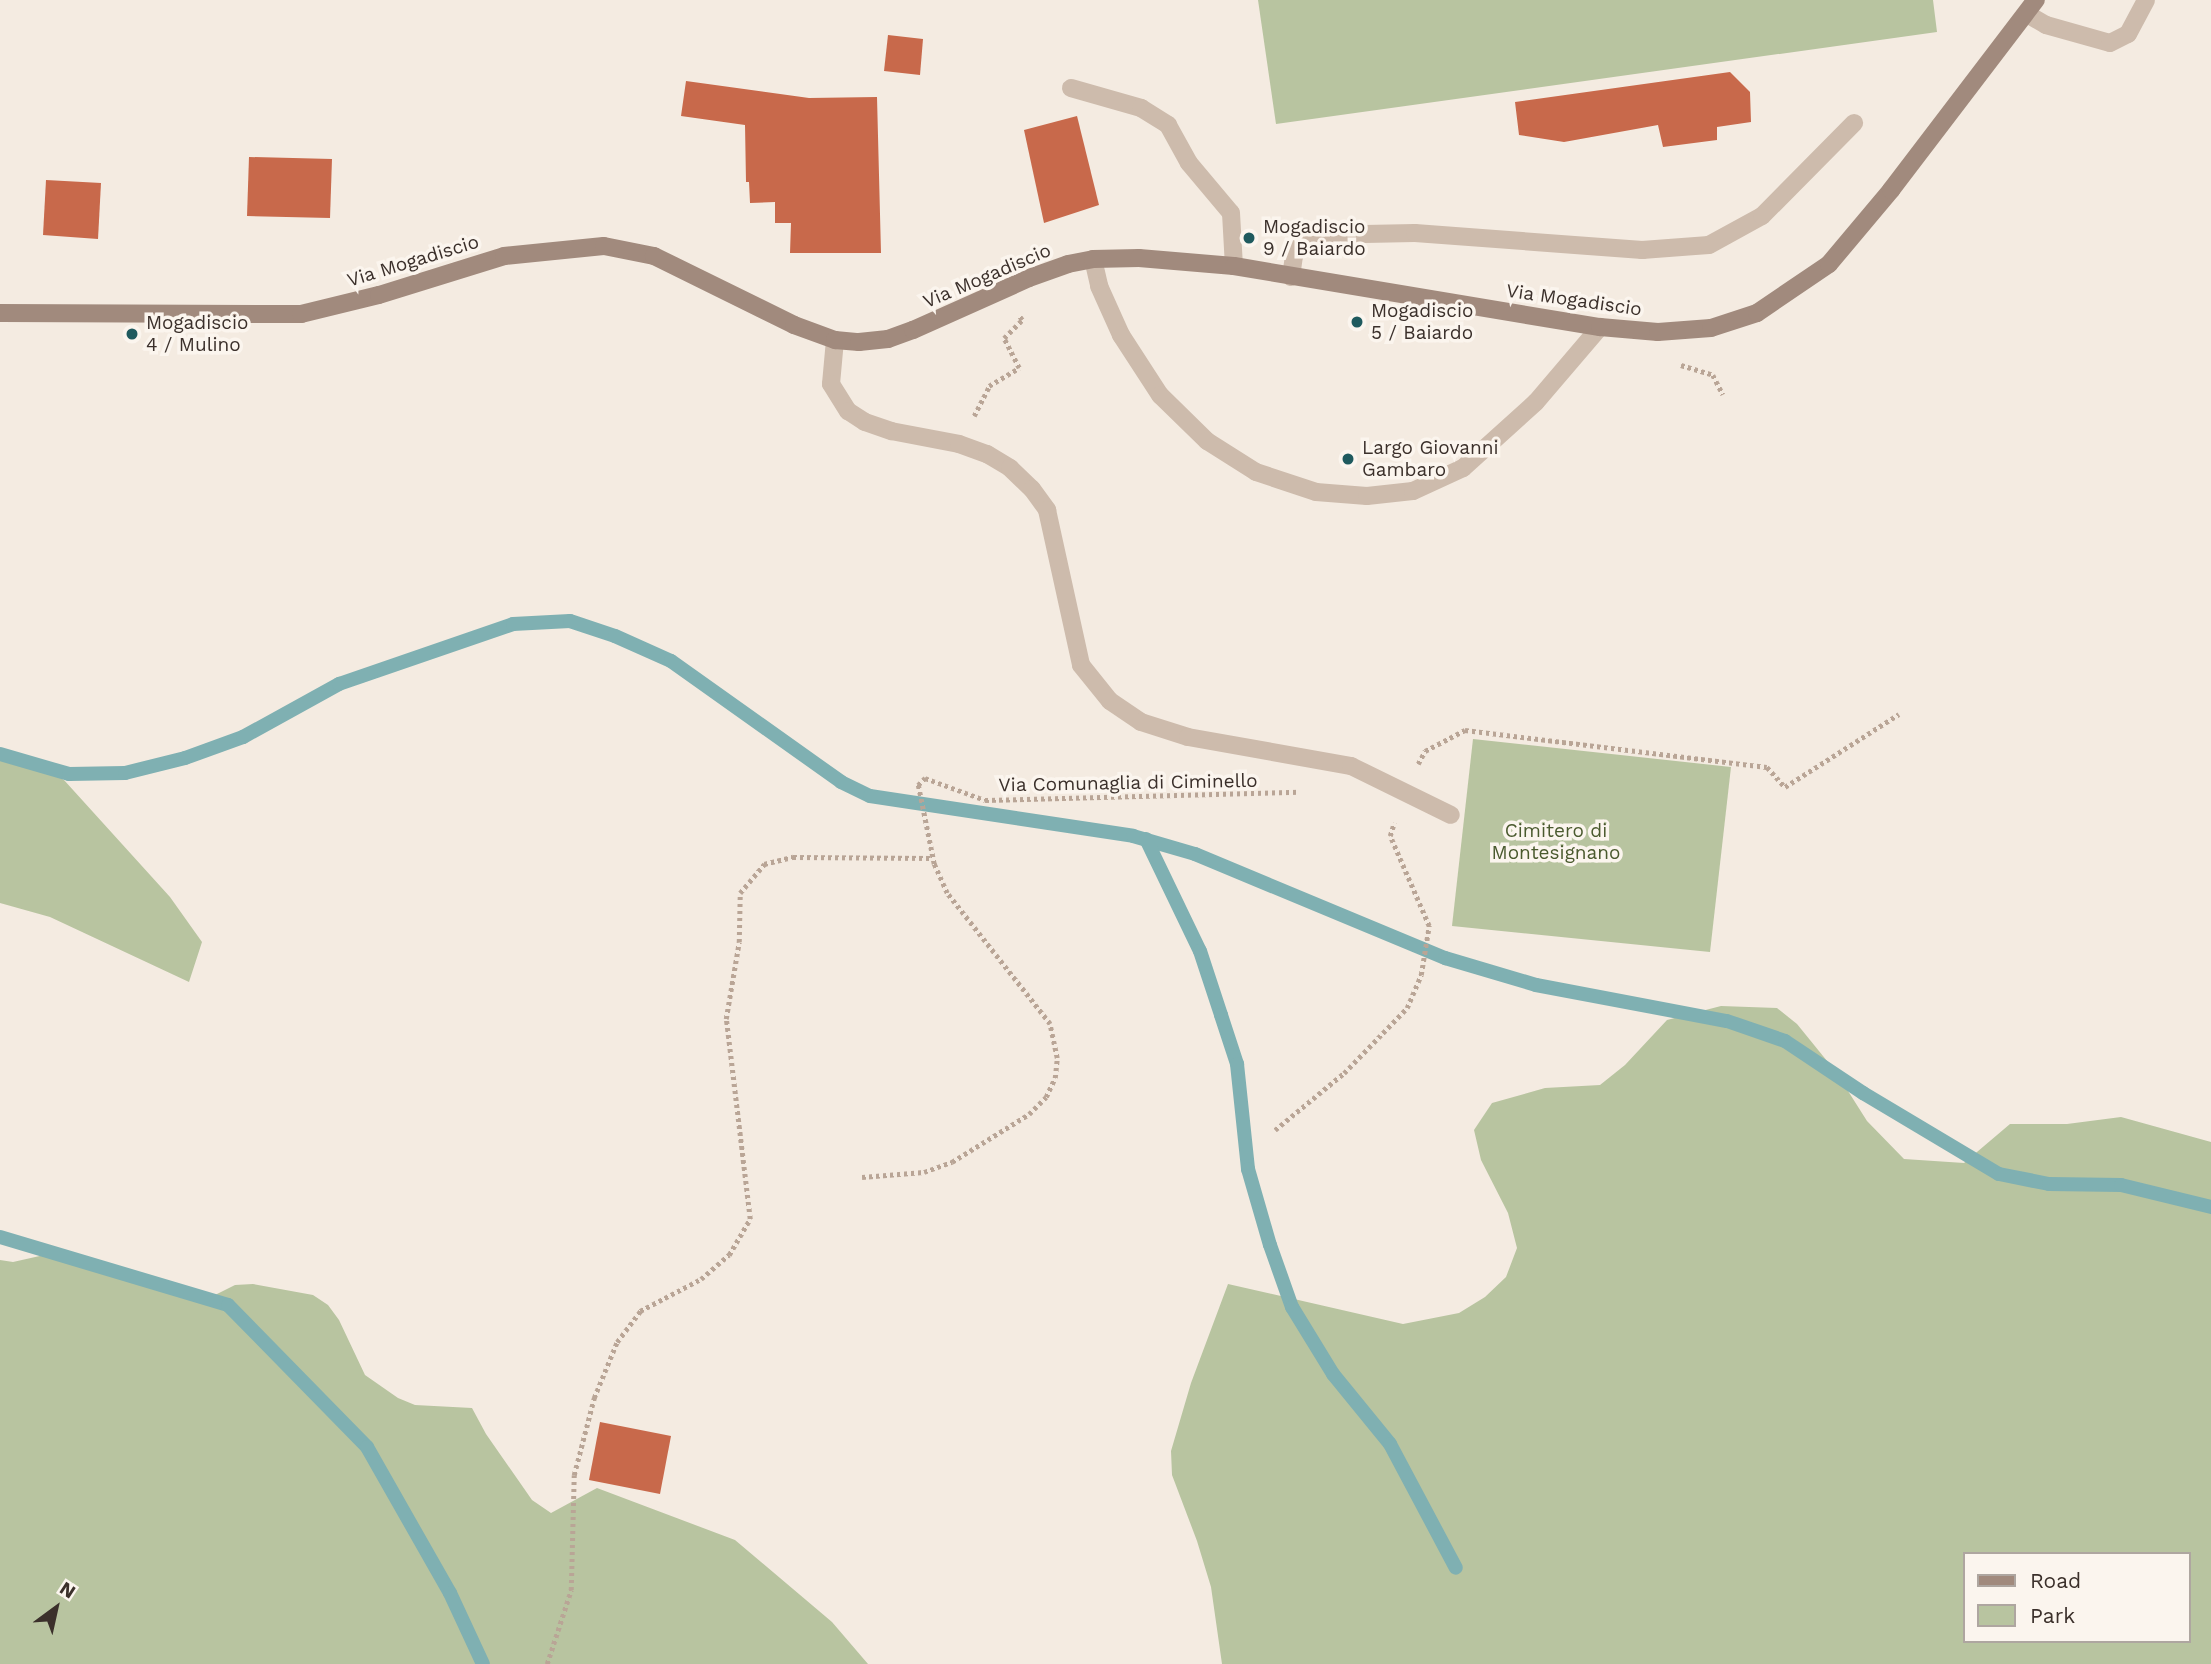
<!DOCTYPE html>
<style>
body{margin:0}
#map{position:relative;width:2211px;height:1664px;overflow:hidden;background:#f4ebe1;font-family:"Work Sans",sans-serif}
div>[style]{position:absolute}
.green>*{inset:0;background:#b8c4a0}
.stream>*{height:14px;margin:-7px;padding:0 7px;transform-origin:7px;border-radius:7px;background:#7fb0b2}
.building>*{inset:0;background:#c8694b}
.path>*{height:4.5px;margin-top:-2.25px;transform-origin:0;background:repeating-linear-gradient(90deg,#b9a596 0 3.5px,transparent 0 7px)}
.lane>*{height:18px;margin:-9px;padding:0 9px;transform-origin:9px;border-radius:9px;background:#cdbbac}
.street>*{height:18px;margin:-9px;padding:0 9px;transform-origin:9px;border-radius:9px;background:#cdbbac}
.secondary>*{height:18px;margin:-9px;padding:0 9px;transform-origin:9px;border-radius:9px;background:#a18a7d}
.dots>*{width:19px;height:19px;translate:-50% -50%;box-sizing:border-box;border:4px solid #fbf5ee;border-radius:50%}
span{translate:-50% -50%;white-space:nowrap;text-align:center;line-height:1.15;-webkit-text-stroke:7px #fbf5ee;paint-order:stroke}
.poi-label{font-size:19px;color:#3b302b}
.left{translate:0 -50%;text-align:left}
.street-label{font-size:19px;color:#3b302b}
.park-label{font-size:19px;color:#4a5a2e}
.legend{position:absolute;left:1963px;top:1552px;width:228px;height:91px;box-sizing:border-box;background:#fbf5ee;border:2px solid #aea6a0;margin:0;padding:9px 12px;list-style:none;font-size:21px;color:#3b302b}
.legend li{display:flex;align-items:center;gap:14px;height:35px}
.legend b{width:35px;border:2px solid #aea6a0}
.north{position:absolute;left:21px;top:1573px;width:70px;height:70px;-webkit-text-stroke:5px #fbf5ee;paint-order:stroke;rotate:33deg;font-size:19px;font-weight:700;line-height:28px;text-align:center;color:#3b302b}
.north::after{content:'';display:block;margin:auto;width:24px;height:32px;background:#3b302b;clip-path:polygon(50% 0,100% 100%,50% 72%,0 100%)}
</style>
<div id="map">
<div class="green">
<div style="clip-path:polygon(1258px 0,1933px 0,1937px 32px,1276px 124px)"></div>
<div style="clip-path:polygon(1473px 739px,1731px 767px,1710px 952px,1452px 926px)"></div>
<div style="clip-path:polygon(0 749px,23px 757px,64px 780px,170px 897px,202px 942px,189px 982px,50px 917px,0 903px)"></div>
<div style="clip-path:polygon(evenodd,1721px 1006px,1777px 1008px,1797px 1024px,1836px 1072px,1867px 1121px,1904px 1159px,1964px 1163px,2010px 1124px,2067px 1124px,2121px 1117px,2211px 1142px,2211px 1664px,1222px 1664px,1211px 1587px,1197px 1541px,1172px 1475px,1171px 1451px,1191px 1383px,1228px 1284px,1403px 1324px,1459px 1313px,1485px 1297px,1506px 1277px,1517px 1248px,1508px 1213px,1481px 1160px,1474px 1130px,1492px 1103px,1545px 1088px,1600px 1085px,1625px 1065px,1667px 1020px,1721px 1006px,1964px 1554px,2188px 1554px,2188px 1641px,1964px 1641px,1964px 1554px)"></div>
<div style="clip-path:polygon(53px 1253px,74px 1255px,91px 1263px,215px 1295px,235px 1285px,253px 1284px,313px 1295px,328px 1305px,339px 1320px,365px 1375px,398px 1398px,415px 1405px,472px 1408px,486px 1434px,532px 1500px,551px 1513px,597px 1488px,735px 1540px,832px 1622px,868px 1664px,0 1664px,0 1260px,13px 1262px)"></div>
</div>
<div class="stream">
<div style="left:0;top:754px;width:72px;rotate:16.2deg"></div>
<div style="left:69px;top:774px;width:56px;rotate:-1deg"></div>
<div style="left:125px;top:773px;width:62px;rotate:-14deg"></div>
<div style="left:185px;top:758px;width:62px;rotate:-19.9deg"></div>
<div style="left:243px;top:737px;width:110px;rotate:-28.9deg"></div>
<div style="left:339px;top:684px;width:184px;rotate:-19deg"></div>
<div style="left:513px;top:624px;width:57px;rotate:-3deg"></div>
<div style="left:570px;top:621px;width:47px;rotate:18.4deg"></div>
<div style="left:615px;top:636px;width:61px;rotate:24.1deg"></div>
<div style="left:671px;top:661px;width:209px;rotate:35.4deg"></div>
<div style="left:841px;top:782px;width:32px;rotate:26deg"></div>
<div style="left:870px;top:796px;width:266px;rotate:8.6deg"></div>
<div style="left:1133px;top:836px;width:65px;rotate:16.2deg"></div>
<div style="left:1195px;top:854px;width:271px;rotate:22.6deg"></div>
<div style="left:1445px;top:958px;width:95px;rotate:16.5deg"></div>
<div style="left:1536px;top:985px;width:194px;rotate:10.7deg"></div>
<div style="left:1727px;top:1021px;width:61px;rotate:19deg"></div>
<div style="left:1785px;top:1041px;width:94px;rotate:33.7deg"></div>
<div style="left:1863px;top:1093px;width:158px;rotate:30.8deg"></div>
<div style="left:1999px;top:1174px;width:51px;rotate:11.3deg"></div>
<div style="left:2049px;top:1184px;width:72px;rotate:0.8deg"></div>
<div style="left:2121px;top:1185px;width:93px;rotate:13.7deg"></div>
<div style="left:1146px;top:839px;width:124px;rotate:64.3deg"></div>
<div style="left:1200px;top:951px;width:67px;rotate:71.8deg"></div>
<div style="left:1221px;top:1015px;width:52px;rotate:71.9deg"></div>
<div style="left:1237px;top:1064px;width:106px;rotate:84deg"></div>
<div style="left:1248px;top:1169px;width:79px;rotate:73.9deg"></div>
<div style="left:1270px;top:1245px;width:66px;rotate:70.5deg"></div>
<div style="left:1292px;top:1307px;width:79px;rotate:58.5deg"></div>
<div style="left:1333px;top:1374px;width:90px;rotate:50.8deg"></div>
<div style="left:1390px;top:1444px;width:140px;rotate:62deg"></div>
<div style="left:0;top:1237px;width:238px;rotate:16.6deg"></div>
<div style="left:228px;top:1305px;width:199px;rotate:45.6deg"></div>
<div style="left:367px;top:1447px;width:168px;rotate:60.4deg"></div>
<div style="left:450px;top:1593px;width:78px;rotate:65.1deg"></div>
</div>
<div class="building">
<div style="clip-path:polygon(888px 35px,923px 39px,920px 75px,884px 71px)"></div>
<div style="clip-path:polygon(1730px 72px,1750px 92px,1751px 122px,1717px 127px,1717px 140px,1663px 147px,1658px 125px,1564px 142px,1519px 135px,1515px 102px)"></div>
<div style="clip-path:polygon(686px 81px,809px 98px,877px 97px,881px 253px,790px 253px,791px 223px,775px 223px,775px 202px,750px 203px,749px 182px,746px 182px,745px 125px,681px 116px)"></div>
<div style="clip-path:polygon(1077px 116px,1099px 205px,1044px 223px,1024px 130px)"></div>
<div style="clip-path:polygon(249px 157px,332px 159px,330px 218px,247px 216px)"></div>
<div style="clip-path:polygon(46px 180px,101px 183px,98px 239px,43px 235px)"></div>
<div style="clip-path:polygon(600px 1422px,671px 1436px,660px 1494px,589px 1480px)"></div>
</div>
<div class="path">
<div style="left:1681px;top:365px;width:34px;rotate:17deg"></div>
<div style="left:1713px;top:375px;width:22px;rotate:63deg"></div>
<div style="left:974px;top:416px;width:34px;rotate:-63deg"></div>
<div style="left:989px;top:386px;width:35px;rotate:-31deg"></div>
<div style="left:1019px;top:368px;width:34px;rotate:-117deg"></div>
<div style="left:1004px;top:338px;width:25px;rotate:-45deg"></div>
<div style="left:1022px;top:320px;width:4px;rotate:-124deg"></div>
<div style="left:1418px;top:764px;width:15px;rotate:-62deg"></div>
<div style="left:1425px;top:751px;width:45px;rotate:-27.7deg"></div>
<div style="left:1465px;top:730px;width:304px;rotate:7deg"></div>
<div style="left:1767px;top:767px;width:27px;rotate:48deg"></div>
<div style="left:1785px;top:787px;width:135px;rotate:-32.6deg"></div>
<div style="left:1275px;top:1130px;width:89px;rotate:-39.6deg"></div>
<div style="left:1344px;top:1073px;width:91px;rotate:-45.9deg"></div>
<div style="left:1407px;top:1008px;width:36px;rotate:-67deg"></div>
<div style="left:1421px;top:975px;width:50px;rotate:-80.7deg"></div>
<div style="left:1429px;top:926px;width:98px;rotate:-113.4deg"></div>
<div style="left:1390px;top:836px;width:14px;rotate:-73deg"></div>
<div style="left:862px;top:1177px;width:62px;rotate:-4.6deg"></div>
<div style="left:924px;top:1172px;width:30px;rotate:-20deg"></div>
<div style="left:952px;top:1162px;width:91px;rotate:-31.9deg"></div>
<div style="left:1029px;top:1114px;width:24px;rotate:-45deg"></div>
<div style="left:1046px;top:1097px;width:21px;rotate:-65deg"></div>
<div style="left:1055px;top:1078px;width:20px;rotate:-84deg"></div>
<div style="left:1057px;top:1058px;width:35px;rotate:-102deg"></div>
<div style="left:1050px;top:1024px;width:167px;rotate:-128.2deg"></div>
<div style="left:947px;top:893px;width:32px;rotate:-114deg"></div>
<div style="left:934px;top:864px;width:81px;rotate:-101.4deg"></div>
<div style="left:918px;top:785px;width:10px;rotate:-45deg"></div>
<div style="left:925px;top:778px;width:64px;rotate:20.1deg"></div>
<div style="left:985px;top:800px;width:315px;rotate:-1.5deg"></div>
<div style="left:547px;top:1664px;width:78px;rotate:-72deg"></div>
<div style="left:571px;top:1590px;width:115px;rotate:-88.5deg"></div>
<div style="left:574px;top:1475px;width:80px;rotate:-75.4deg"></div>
<div style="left:594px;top:1398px;width:61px;rotate:-67.7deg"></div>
<div style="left:617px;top:1342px;width:39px;rotate:-53deg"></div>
<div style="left:640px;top:1311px;width:69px;rotate:-27.7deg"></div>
<div style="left:701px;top:1279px;width:37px;rotate:-41deg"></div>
<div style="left:729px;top:1255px;width:42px;rotate:-59.7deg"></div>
<div style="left:750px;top:1219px;width:201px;rotate:-96.8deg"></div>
<div style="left:726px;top:1019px;width:78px;rotate:-80.4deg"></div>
<div style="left:739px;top:942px;width:49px;rotate:-88.8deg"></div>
<div style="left:740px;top:893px;width:38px;rotate:-50deg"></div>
<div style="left:764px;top:864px;width:30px;rotate:-14deg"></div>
<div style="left:793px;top:857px;width:139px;rotate:0.4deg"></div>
</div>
<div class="lane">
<div style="left:2027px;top:14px;width:22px;rotate:30deg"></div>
<div style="left:2046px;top:25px;width:66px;rotate:15.7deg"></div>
<div style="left:2110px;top:43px;width:20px;rotate:-27deg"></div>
<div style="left:2128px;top:34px;width:38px;rotate:-62deg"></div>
<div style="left:1071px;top:88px;width:73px;rotate:15.9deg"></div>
<div style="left:1141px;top:108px;width:32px;rotate:32deg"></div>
<div style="left:1168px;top:125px;width:43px;rotate:61.1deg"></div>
<div style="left:1189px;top:163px;width:65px;rotate:50deg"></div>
<div style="left:1231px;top:213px;width:53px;rotate:86.8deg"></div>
<div style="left:1093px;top:259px;width:28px;rotate:77deg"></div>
<div style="left:1099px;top:286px;width:54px;rotate:65.8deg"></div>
<div style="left:1121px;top:335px;width:72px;rotate:57deg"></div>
<div style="left:1160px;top:395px;width:66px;rotate:44.4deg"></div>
<div style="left:1207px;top:441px;width:58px;rotate:32.3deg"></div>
<div style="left:1256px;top:472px;width:63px;rotate:18.4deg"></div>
<div style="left:1316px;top:492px;width:51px;rotate:4.5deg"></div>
<div style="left:1367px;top:496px;width:46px;rotate:-6.2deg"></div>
<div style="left:1413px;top:491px;width:55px;rotate:-24.7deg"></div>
<div style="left:1463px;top:468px;width:98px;rotate:-42.1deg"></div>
<div style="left:1536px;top:402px;width:99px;rotate:-49.5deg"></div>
<div style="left:1291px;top:277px;width:21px;rotate:-82deg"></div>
<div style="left:1294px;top:256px;width:15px;rotate:-67deg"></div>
<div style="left:1300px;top:242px;width:16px;rotate:-27deg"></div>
<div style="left:1314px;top:235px;width:101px;rotate:-1.1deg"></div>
<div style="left:1415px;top:233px;width:228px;rotate:4.3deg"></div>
<div style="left:1642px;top:250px;width:67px;rotate:-4.3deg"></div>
<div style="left:1709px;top:245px;width:60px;rotate:-28.7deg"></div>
<div style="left:1762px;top:216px;width:131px;rotate:-45.3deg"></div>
</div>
<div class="street">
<div style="left:835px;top:340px;width:44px;rotate:95.2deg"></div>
<div style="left:831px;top:384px;width:32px;rotate:58deg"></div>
<div style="left:848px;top:411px;width:20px;rotate:33deg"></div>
<div style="left:865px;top:422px;width:28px;rotate:19deg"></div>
<div style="left:891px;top:431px;width:69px;rotate:10.8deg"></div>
<div style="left:959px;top:444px;width:30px;rotate:20deg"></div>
<div style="left:987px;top:454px;width:27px;rotate:31deg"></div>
<div style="left:1010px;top:468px;width:30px;rotate:44deg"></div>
<div style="left:1032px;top:489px;width:26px;rotate:54deg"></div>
<div style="left:1047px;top:510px;width:159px;rotate:77.6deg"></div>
<div style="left:1081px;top:665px;width:46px;rotate:51.1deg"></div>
<div style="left:1110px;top:701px;width:37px;rotate:34deg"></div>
<div style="left:1141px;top:722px;width:49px;rotate:17.7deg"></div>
<div style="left:1188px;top:737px;width:166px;rotate:10.1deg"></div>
<div style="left:1351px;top:766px;width:111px;rotate:26.1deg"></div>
</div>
<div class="secondary">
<div style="left:0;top:313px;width:301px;rotate:0.2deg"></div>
<div style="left:301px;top:314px;width:80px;rotate:-13.7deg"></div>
<div style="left:379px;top:295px;width:131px;rotate:-17.3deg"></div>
<div style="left:504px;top:256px;width:100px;rotate:-5.7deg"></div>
<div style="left:604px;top:246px;width:51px;rotate:11.3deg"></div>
<div style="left:654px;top:256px;width:156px;rotate:26.2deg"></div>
<div style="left:794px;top:325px;width:44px;rotate:20.1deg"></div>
<div style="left:835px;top:340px;width:24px;rotate:5deg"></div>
<div style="left:859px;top:342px;width:29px;rotate:-6deg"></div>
<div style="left:888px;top:339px;width:27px;rotate:-20deg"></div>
<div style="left:913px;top:330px;width:127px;rotate:-24.1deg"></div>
<div style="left:1029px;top:278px;width:41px;rotate:-19.7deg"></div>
<div style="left:1068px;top:264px;width:25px;rotate:-11deg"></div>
<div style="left:1093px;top:259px;width:46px;rotate:-1.2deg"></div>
<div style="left:1139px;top:258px;width:95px;rotate:4.8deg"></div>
<div style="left:1234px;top:266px;width:371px;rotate:9.5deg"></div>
<div style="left:1600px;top:327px;width:58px;rotate:4.9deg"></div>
<div style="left:1658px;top:332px;width:53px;rotate:-4.3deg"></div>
<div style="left:1711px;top:328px;width:48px;rotate:-18.1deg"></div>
<div style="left:1757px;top:313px;width:87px;rotate:-34.2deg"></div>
<div style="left:1829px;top:264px;width:97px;rotate:-50deg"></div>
<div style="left:1891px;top:190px;width:239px;rotate:-52.7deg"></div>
</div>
<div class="dots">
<div style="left:1249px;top:238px;background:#1f5a5e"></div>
<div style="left:1357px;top:322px;background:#1f5a5e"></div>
<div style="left:132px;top:334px;background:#1f5a5e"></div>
<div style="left:1348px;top:459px;background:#1f5a5e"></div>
</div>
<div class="poi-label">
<span class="left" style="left:1263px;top:238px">Mogadiscio<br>9 / Baiardo</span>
<span class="left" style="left:1371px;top:322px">Mogadiscio<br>5 / Baiardo</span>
<span class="left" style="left:146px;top:334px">Mogadiscio<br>4 / Mulino</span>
<span class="left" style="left:1362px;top:459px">Largo Giovanni<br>Gambaro</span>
</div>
<div class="street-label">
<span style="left:413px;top:261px;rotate:-17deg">Via Mogadiscio</span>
<span style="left:987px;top:276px;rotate:-23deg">Via Mogadiscio</span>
<span style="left:1574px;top:300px;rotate:8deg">Via Mogadiscio</span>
<span style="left:1128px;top:783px;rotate:-1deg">Via Comunaglia di Ciminello</span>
</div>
<div class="park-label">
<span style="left:1556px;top:842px">Cimitero di<br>Montesignano</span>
</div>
<ul class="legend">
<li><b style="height:9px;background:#a18a7d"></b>Road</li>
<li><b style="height:19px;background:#b8c4a0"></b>Park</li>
</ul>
<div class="north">N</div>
</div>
